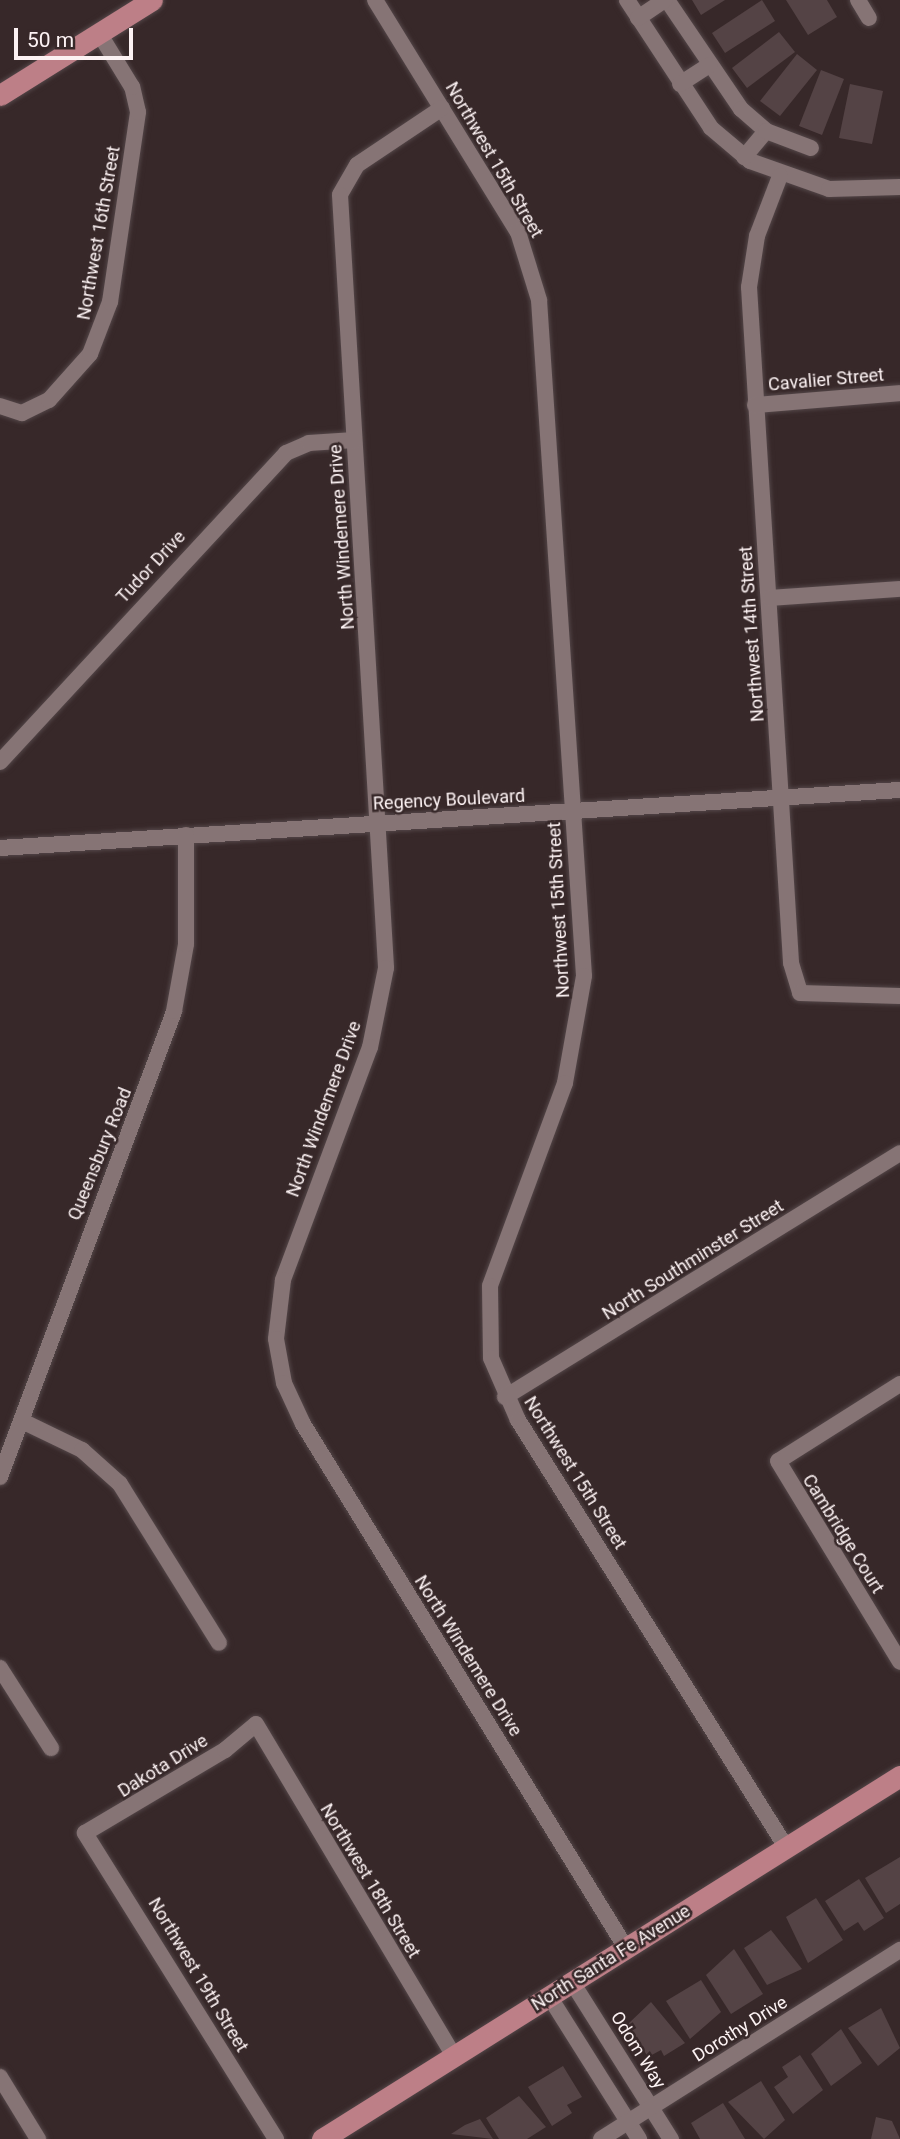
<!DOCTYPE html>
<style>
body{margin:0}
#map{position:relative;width:900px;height:2139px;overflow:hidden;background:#372829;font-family:Roboto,sans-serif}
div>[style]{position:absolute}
.building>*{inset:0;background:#544345}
.roads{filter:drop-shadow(0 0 2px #534648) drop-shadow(0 0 2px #534648)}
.minor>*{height:16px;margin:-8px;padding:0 8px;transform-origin:8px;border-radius:8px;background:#867475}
.major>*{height:21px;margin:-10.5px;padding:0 10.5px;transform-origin:10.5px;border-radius:10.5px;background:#bd7f87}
span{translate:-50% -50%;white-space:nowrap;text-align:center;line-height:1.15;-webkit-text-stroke:5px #372829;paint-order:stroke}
.street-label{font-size:18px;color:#fcf2f3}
.scale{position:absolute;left:14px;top:28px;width:119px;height:32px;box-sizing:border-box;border:4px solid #fcf2f3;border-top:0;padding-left:9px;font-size:21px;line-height:24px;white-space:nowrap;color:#fcf2f3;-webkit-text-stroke:5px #372829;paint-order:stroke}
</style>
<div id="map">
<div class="building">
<div style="clip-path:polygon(692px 0,725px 0,701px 15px)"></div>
<div style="clip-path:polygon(762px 0,775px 21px,725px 53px,712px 33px)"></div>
<div style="clip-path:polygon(786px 0,827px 0,837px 17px,808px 35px)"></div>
<div style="clip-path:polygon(779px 32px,795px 52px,747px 88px,732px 68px)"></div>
<div style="clip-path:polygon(797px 54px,817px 70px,780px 116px,760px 101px)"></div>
<div style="clip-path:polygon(821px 70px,844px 79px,822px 135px,799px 126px)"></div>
<div style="clip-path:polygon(850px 84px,883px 91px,872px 144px,839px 138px)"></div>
<div style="clip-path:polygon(900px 1857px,900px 1904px,886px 1913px,865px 1878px)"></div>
<div style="clip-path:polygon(859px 1879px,884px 1918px,864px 1931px,858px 1922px,844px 1931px,825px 1901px)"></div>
<div style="clip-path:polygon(816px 1898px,843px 1940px,808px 1963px,786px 1917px)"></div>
<div style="clip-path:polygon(771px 1930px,802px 1969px,767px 1985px,744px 1948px)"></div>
<div style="clip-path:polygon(734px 1949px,763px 1994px,731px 2014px,706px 1975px)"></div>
<div style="clip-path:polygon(701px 1980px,721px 2012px,690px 2039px,666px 2001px)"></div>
<div style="clip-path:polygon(651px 2002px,685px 2043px,664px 2056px,661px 2050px,648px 2057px,628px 2024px)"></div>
<div style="clip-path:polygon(881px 2008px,900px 2048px,878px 2066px,848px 2028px)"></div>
<div style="clip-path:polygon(841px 2029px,862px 2063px,831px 2086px,811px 2054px)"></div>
<div style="clip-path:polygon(800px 2055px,823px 2090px,793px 2114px,774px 2087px,788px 2077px,782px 2067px)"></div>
<div style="clip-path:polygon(563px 2066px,582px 2097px,567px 2105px,572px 2113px,552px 2126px,528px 2087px)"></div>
<div style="clip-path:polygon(761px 2081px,785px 2120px,764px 2139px,728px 2102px)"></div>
<div style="clip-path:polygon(519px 2096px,546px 2127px,527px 2139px,499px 2139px,486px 2118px)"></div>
<div style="clip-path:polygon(723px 2103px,745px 2139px,700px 2139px,691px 2123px)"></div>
<div style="clip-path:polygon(876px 2117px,892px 2121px,900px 2139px,871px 2139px)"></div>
<div style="clip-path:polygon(480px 2119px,493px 2139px,451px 2134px,465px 2125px)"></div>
</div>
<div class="roads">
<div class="minor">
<div style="left:375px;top:0;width:273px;rotate:58.4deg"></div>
<div style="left:518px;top:232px;width:71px;rotate:72.8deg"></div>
<div style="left:539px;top:300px;width:677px;rotate:86.19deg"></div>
<div style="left:584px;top:976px;width:109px;rotate:100.1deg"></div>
<div style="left:565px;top:1083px;width:216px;rotate:110.3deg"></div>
<div style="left:490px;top:1286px;width:72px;rotate:89.2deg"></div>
<div style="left:491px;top:1358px;width:68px;rotate:66.5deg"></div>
<div style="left:518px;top:1420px;width:504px;rotate:57.89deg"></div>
<div style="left:627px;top:0;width:153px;rotate:56.7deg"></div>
<div style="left:711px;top:128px;width:51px;rotate:40.2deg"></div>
<div style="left:750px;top:161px;width:84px;rotate:19.5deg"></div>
<div style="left:829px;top:189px;width:71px;rotate:-1.6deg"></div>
<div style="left:667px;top:0;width:132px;rotate:55.8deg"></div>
<div style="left:741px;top:109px;width:33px;rotate:41deg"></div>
<div style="left:766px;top:131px;width:34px;rotate:130deg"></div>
<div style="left:858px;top:0;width:21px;rotate:59deg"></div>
<div style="left:638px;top:18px;width:32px;rotate:-34deg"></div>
<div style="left:680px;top:84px;width:35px;rotate:-33deg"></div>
<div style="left:442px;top:108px;width:102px;rotate:146.2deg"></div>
<div style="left:357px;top:165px;width:34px;rotate:120deg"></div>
<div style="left:340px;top:195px;width:774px;rotate:86.59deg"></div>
<div style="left:386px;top:968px;width:81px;rotate:101.4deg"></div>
<div style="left:370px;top:1047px;width:249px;rotate:110.5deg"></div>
<div style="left:283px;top:1280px;width:59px;rotate:96.8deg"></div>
<div style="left:276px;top:1339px;width:45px;rotate:79.7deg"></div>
<div style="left:284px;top:1383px;width:45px;rotate:65.1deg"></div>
<div style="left:303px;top:1424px;width:616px;rotate:58.35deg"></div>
<div style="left:766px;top:131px;width:48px;rotate:20.7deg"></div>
<div style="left:780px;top:176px;width:64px;rotate:111deg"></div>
<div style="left:757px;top:236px;width:52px;rotate:98.9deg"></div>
<div style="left:749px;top:287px;width:677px;rotate:86.44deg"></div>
<div style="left:791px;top:963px;width:31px;rotate:73deg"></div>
<div style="left:800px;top:993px;width:100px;rotate:1.7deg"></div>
<div style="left:755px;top:405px;width:145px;rotate:-4.7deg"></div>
<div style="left:0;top:406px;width:23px;rotate:18deg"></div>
<div style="left:22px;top:413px;width:30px;rotate:-26deg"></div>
<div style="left:49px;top:400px;width:62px;rotate:-48.3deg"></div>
<div style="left:90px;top:354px;width:56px;rotate:-69deg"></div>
<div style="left:110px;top:302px;width:192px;rotate:-81.6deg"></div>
<div style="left:138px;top:112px;width:26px;rotate:-103deg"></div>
<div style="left:132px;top:87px;width:63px;rotate:-121.4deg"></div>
<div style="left:770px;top:598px;width:130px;rotate:-4deg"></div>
<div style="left:0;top:762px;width:421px;rotate:-47.2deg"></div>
<div style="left:286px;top:453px;width:25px;rotate:-23deg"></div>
<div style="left:309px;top:443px;width:45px;rotate:-3.8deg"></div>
<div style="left:0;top:848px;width:902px;rotate:-3.69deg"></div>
<div style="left:900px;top:1384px;width:144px;rotate:147.7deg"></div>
<div style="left:778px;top:1461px;width:235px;rotate:58.7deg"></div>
<div style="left:505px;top:1397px;width:464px;rotate:-31.7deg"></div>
<div style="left:22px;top:1421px;width:67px;rotate:25.8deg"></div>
<div style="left:82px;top:1450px;width:51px;rotate:41.8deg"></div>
<div style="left:120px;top:1484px;width:187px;rotate:58.1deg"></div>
<div style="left:0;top:1477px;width:497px;rotate:-69.5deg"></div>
<div style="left:174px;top:1011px;width:68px;rotate:-79.8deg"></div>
<div style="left:186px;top:944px;width:109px;rotate:-90deg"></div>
<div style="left:0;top:1668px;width:95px;rotate:57.5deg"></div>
<div style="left:572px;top:1982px;width:186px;rotate:57.8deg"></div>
<div style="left:549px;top:1996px;width:169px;rotate:57.8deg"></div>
<div style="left:0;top:2077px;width:73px;rotate:58.5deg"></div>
<div style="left:276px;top:2139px;width:361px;rotate:-122deg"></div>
<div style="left:85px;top:1833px;width:163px;rotate:-30.7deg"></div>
<div style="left:225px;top:1750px;width:40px;rotate:-40deg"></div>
<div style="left:256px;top:1724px;width:387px;rotate:59.2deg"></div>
<div style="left:601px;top:2139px;width:354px;rotate:-32.3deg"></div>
</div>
<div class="major">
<div style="left:0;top:95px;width:179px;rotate:-32deg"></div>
<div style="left:322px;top:2139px;width:683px;rotate:-32.13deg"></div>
</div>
</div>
<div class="street-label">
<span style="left:494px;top:160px;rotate:60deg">Northwest 15th Street</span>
<span style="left:99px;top:233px;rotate:-80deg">Northwest 16th Street</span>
<span style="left:826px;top:380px;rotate:-5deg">Cavalier Street</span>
<span style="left:342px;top:537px;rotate:-94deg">North Windemere Drive</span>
<span style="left:151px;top:567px;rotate:-47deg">Tudor Drive</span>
<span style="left:752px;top:634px;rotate:-94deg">Northwest 14th Street</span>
<span style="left:449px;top:800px;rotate:-3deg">Regency Boulevard</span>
<span style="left:559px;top:910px;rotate:-93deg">Northwest 15th Street</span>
<span style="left:324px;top:1109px;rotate:-70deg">North Windemere Drive</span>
<span style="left:100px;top:1154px;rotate:-68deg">Queensbury Road</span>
<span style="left:693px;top:1260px;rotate:-32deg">North Southminster Street</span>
<span style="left:575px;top:1473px;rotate:58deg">Northwest 15th Street</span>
<span style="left:843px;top:1534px;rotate:58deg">Cambridge Court</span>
<span style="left:468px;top:1656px;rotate:58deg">North Windemere Drive</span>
<span style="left:163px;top:1766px;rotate:-32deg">Dakota Drive</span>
<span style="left:370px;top:1881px;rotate:59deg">Northwest 18th Street</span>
<span style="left:611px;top:1958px;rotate:-32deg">North Santa Fe Avenue</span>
<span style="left:198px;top:1975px;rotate:59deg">Northwest 19th Street</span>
<span style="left:740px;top:2029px;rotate:-32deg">Dorothy Drive</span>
<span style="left:638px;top:2050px;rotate:58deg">Odom Way</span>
</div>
<div class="scale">50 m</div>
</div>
